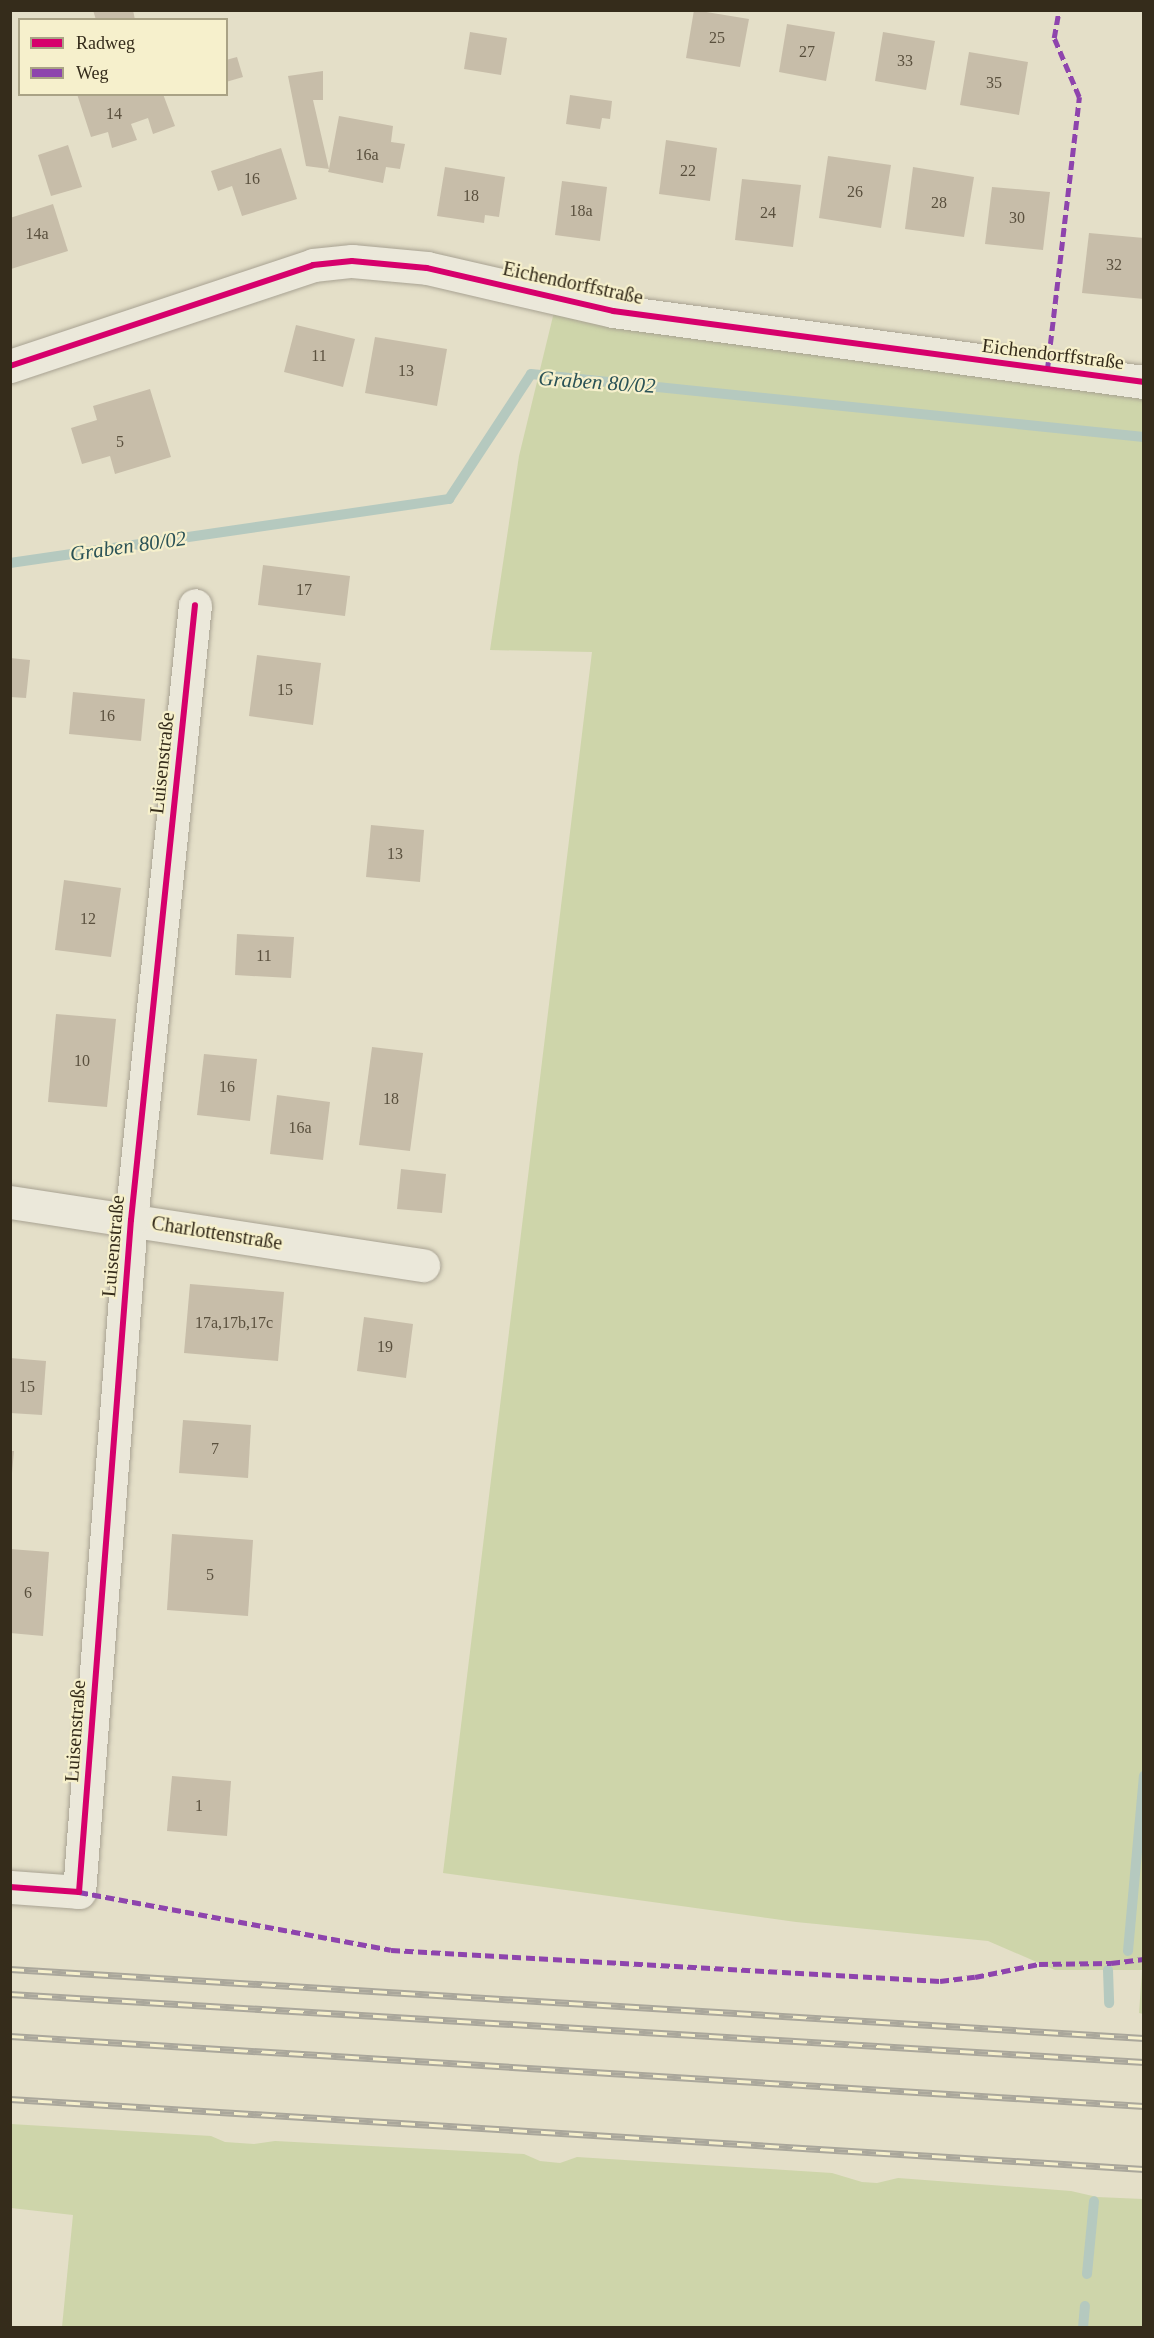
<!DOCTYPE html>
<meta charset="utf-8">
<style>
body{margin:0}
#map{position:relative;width:1154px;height:2338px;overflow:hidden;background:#e4dfc8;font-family:"Times New Roman",serif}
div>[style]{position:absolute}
.green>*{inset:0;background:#ced5aa}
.stream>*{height:10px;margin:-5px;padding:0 5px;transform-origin:5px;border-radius:5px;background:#b5c9bf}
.building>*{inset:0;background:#c7bda9}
.roads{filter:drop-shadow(0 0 2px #a8a292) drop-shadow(0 0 2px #a8a292)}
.street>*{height:33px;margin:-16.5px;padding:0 16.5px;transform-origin:16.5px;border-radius:16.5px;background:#ebe8da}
.rail>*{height:7px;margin-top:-3.5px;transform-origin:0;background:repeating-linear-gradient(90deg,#f6f0cc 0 14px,#aaa79b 0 28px);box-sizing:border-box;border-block:2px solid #aaa79b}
.quiet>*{height:4.5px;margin-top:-2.25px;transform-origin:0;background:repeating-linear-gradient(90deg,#8e44ad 0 9px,transparent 0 13.5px)}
.cycleway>*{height:6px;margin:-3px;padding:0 3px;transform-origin:3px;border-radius:3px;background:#d6006c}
span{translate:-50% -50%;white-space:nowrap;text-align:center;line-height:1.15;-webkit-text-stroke:4.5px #f6f0cc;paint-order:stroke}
.number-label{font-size:16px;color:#5a503e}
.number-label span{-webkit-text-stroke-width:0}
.street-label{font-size:20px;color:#352c1b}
.water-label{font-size:21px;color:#2a5256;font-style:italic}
.frame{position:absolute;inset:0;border:12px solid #352c1b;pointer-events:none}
.legend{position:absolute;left:18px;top:18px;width:210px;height:78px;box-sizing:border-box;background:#f6f0cc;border:2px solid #a9a285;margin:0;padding:8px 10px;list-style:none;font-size:18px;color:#352c1b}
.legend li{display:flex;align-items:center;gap:12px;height:30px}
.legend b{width:30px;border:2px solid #a9a285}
</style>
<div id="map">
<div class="green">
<div style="clip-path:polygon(554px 312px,1143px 397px,1143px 2014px,1139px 2013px,1142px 1970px,1055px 1970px,988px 1941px,796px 1922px,443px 1873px,592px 652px,490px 650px,519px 456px)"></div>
<div style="clip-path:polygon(11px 2124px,211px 2136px,225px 2142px,254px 2144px,275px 2141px,524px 2154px,540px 2161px,560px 2163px,577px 2157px,832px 2173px,862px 2182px,877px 2183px,898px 2178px,1071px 2191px,1097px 2197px,1143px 2199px,1143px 2327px,62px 2327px,73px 2215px,11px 2208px)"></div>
</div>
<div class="stream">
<div style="left:10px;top:563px;width:444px;rotate:-8.3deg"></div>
<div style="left:449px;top:499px;width:149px;rotate:-56.7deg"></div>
<div style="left:531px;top:374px;width:616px;rotate:5.87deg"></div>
<div style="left:1128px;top:1951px;width:176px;rotate:-84.8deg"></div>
<div style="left:1108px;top:1970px;width:33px;rotate:88deg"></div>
<div style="left:1087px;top:2274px;width:73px;rotate:-84.5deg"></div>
<div style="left:1083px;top:2328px;width:22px;rotate:-85deg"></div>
</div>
<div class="building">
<div style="clip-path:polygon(93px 10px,133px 10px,135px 20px,96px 20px)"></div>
<div style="clip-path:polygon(694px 10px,749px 19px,740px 67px,686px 58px)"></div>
<div style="clip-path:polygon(787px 24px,835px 32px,826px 81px,779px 72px)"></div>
<div style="clip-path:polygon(470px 32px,507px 38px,501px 75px,464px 69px)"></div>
<div style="clip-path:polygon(883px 32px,935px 41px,926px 90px,875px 81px)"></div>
<div style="clip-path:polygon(969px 52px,1028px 62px,1019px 115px,960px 105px)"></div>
<div style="clip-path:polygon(237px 57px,243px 77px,226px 82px,226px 60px)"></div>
<div style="clip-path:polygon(323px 71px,323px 100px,313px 100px,329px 169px,339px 116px,393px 126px,391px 142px,405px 144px,400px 169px,386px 167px,383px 183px,328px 172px,329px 169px,306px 166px,288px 76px)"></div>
<div style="clip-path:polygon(77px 94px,163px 94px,175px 126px,153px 134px,148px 118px,131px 124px,137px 140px,112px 148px,108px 132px,91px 137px)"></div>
<div style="clip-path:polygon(570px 95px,612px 101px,610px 119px,602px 118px,600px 129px,566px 124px)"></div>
<div style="clip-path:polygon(666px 140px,717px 148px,710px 201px,659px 194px)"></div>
<div style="clip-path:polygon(68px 145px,82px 187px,51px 196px,38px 155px)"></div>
<div style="clip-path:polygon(281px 148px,297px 199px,242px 216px,232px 186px,218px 191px,211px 171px)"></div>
<div style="clip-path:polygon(828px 156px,891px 165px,881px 228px,819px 218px)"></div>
<div style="clip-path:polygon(445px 167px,505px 177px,499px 217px,485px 215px,484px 223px,437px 216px)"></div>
<div style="clip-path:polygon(913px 167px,974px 177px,964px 237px,905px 229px)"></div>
<div style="clip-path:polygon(742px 179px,801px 185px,793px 247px,735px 240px)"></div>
<div style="clip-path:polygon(562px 181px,607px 187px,600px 241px,555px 235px)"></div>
<div style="clip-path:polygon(992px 187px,1050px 192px,1043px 250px,985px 244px)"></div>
<div style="clip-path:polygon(53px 204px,68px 251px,11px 269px,10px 218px)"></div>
<div style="clip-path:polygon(1089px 233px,1144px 238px,1144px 299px,1082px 293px)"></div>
<div style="clip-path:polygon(296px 325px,355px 339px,343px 387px,284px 372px)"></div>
<div style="clip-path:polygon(375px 337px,447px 349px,437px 406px,365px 393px)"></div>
<div style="clip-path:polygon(150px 389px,171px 457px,115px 474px,110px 456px,82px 464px,71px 428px,97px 420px,93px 406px)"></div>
<div style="clip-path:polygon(263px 565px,350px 576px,345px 616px,258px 605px)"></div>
<div style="clip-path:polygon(257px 655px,321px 663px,313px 725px,249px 716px)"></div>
<div style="clip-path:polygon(10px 658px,30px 660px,26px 698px,10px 697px)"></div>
<div style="clip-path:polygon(73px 692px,145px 699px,141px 741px,69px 734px)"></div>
<div style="clip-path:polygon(371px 825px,424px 830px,420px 882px,366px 877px)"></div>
<div style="clip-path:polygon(64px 880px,121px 888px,111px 957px,55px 950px)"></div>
<div style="clip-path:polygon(237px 934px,294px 937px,291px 978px,235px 975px)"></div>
<div style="clip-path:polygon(56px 1014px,116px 1019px,107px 1107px,48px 1102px)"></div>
<div style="clip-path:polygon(372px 1047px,423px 1053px,410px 1151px,359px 1145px)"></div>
<div style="clip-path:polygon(204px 1054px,257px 1059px,250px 1121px,197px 1115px)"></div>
<div style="clip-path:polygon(277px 1095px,330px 1102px,323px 1160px,270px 1154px)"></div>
<div style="clip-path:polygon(401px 1169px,446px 1174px,442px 1213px,397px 1209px)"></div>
<div style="clip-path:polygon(190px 1284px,284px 1292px,278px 1361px,184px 1353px)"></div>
<div style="clip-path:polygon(364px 1317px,413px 1324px,406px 1378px,357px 1371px)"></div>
<div style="clip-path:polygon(10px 1358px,46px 1361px,42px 1415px,10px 1413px)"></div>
<div style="clip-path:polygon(183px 1420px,251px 1425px,248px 1478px,179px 1473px)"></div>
<div style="clip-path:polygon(10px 1451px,14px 1451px,12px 1473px,10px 1473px)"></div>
<div style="clip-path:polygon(172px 1534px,253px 1540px,248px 1616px,167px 1610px)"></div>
<div style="clip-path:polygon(10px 1549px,49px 1552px,43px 1636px,10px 1633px)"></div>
<div style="clip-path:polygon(172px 1776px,231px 1781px,227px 1836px,167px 1831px)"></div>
</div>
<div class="roads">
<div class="street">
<div style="left:10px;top:366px;width:319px;rotate:-18.4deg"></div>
<div style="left:313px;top:265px;width:39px;rotate:-6deg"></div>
<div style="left:352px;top:261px;width:75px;rotate:5.3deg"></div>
<div style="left:427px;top:268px;width:191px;rotate:13deg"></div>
<div style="left:613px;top:311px;width:536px;rotate:7.62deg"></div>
<div style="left:10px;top:1202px;width:418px;rotate:8.7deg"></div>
<div style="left:10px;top:1887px;width:69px;rotate:4.1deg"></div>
<div style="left:79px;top:1892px;width:674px;rotate:-85.58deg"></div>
<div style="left:131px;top:1220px;width:618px;rotate:-84.06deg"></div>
</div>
</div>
<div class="rail">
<div style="left:10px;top:1969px;width:1136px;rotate:3.48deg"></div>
<div style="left:10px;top:1994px;width:1136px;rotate:3.43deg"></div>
<div style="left:10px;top:2036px;width:1136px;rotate:3.53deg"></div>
<div style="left:10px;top:2099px;width:1136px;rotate:3.53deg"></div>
</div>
<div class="quiet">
<div style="left:1047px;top:371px;width:276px;rotate:-83.3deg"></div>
<div style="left:1079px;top:97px;width:64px;rotate:-113deg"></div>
<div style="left:1054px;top:38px;width:28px;rotate:-80deg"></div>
<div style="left:79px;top:1892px;width:317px;rotate:10.5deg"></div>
<div style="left:391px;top:1950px;width:550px;rotate:3.23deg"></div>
<div style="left:940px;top:1981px;width:35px;rotate:-7deg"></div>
<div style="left:975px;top:1977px;width:65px;rotate:-11.5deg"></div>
<div style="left:1039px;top:1964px;width:72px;rotate:-0.8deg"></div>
<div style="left:1111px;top:1963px;width:33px;rotate:-7deg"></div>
</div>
<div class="cycleway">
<div style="left:10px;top:366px;width:319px;rotate:-18.4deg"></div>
<div style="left:313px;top:265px;width:39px;rotate:-6deg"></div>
<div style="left:352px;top:261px;width:75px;rotate:5.3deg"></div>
<div style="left:427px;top:268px;width:191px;rotate:13deg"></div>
<div style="left:613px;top:311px;width:536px;rotate:7.62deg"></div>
<div style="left:10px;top:1887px;width:69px;rotate:4.1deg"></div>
<div style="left:79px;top:1892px;width:674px;rotate:-85.58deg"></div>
<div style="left:131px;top:1220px;width:618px;rotate:-84.06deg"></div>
</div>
<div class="number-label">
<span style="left:717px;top:38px">25</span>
<span style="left:807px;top:52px">27</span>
<span style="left:905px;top:61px">33</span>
<span style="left:994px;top:83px">35</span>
<span style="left:114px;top:114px">14</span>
<span style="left:367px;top:155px">16a</span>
<span style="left:688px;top:171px">22</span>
<span style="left:252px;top:179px">16</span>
<span style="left:855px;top:192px">26</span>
<span style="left:471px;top:196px">18</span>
<span style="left:939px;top:203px">28</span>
<span style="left:581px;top:211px">18a</span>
<span style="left:768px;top:213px">24</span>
<span style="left:1017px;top:218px">30</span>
<span style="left:37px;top:234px">14a</span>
<span style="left:1114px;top:265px">32</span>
<span style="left:319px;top:356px">11</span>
<span style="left:406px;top:371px">13</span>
<span style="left:120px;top:442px">5</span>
<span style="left:304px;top:590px">17</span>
<span style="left:285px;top:690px">15</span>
<span style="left:107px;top:716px">16</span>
<span style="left:395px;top:854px">13</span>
<span style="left:88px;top:919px">12</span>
<span style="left:264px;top:956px">11</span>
<span style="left:82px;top:1061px">10</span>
<span style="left:227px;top:1087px">16</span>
<span style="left:391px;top:1099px">18</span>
<span style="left:300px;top:1128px">16a</span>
<span style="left:234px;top:1323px">17a,17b,17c</span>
<span style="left:385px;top:1347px">19</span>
<span style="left:27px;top:1387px">15</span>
<span style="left:215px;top:1449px">7</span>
<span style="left:210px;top:1575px">5</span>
<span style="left:28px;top:1593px">6</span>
<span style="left:199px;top:1806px">1</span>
</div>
<div class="street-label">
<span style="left:573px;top:283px;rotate:12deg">Eichendorffstraße</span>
<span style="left:1053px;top:354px;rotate:7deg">Eichendorffstraße</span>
<span style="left:162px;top:763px;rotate:-84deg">Luisenstraße</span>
<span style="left:217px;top:1233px;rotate:9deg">Charlottenstraße</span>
<span style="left:113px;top:1246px;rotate:-85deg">Luisenstraße</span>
<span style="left:75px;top:1731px;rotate:-86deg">Luisenstraße</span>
</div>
<div class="water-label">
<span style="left:597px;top:382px;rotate:4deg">Graben 80/02</span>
<span style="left:128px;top:546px;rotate:-8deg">Graben 80/02</span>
</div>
<div class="frame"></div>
<ul class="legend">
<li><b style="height:8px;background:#d6006c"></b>Radweg</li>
<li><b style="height:8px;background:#8e44ad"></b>Weg</li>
</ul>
</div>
